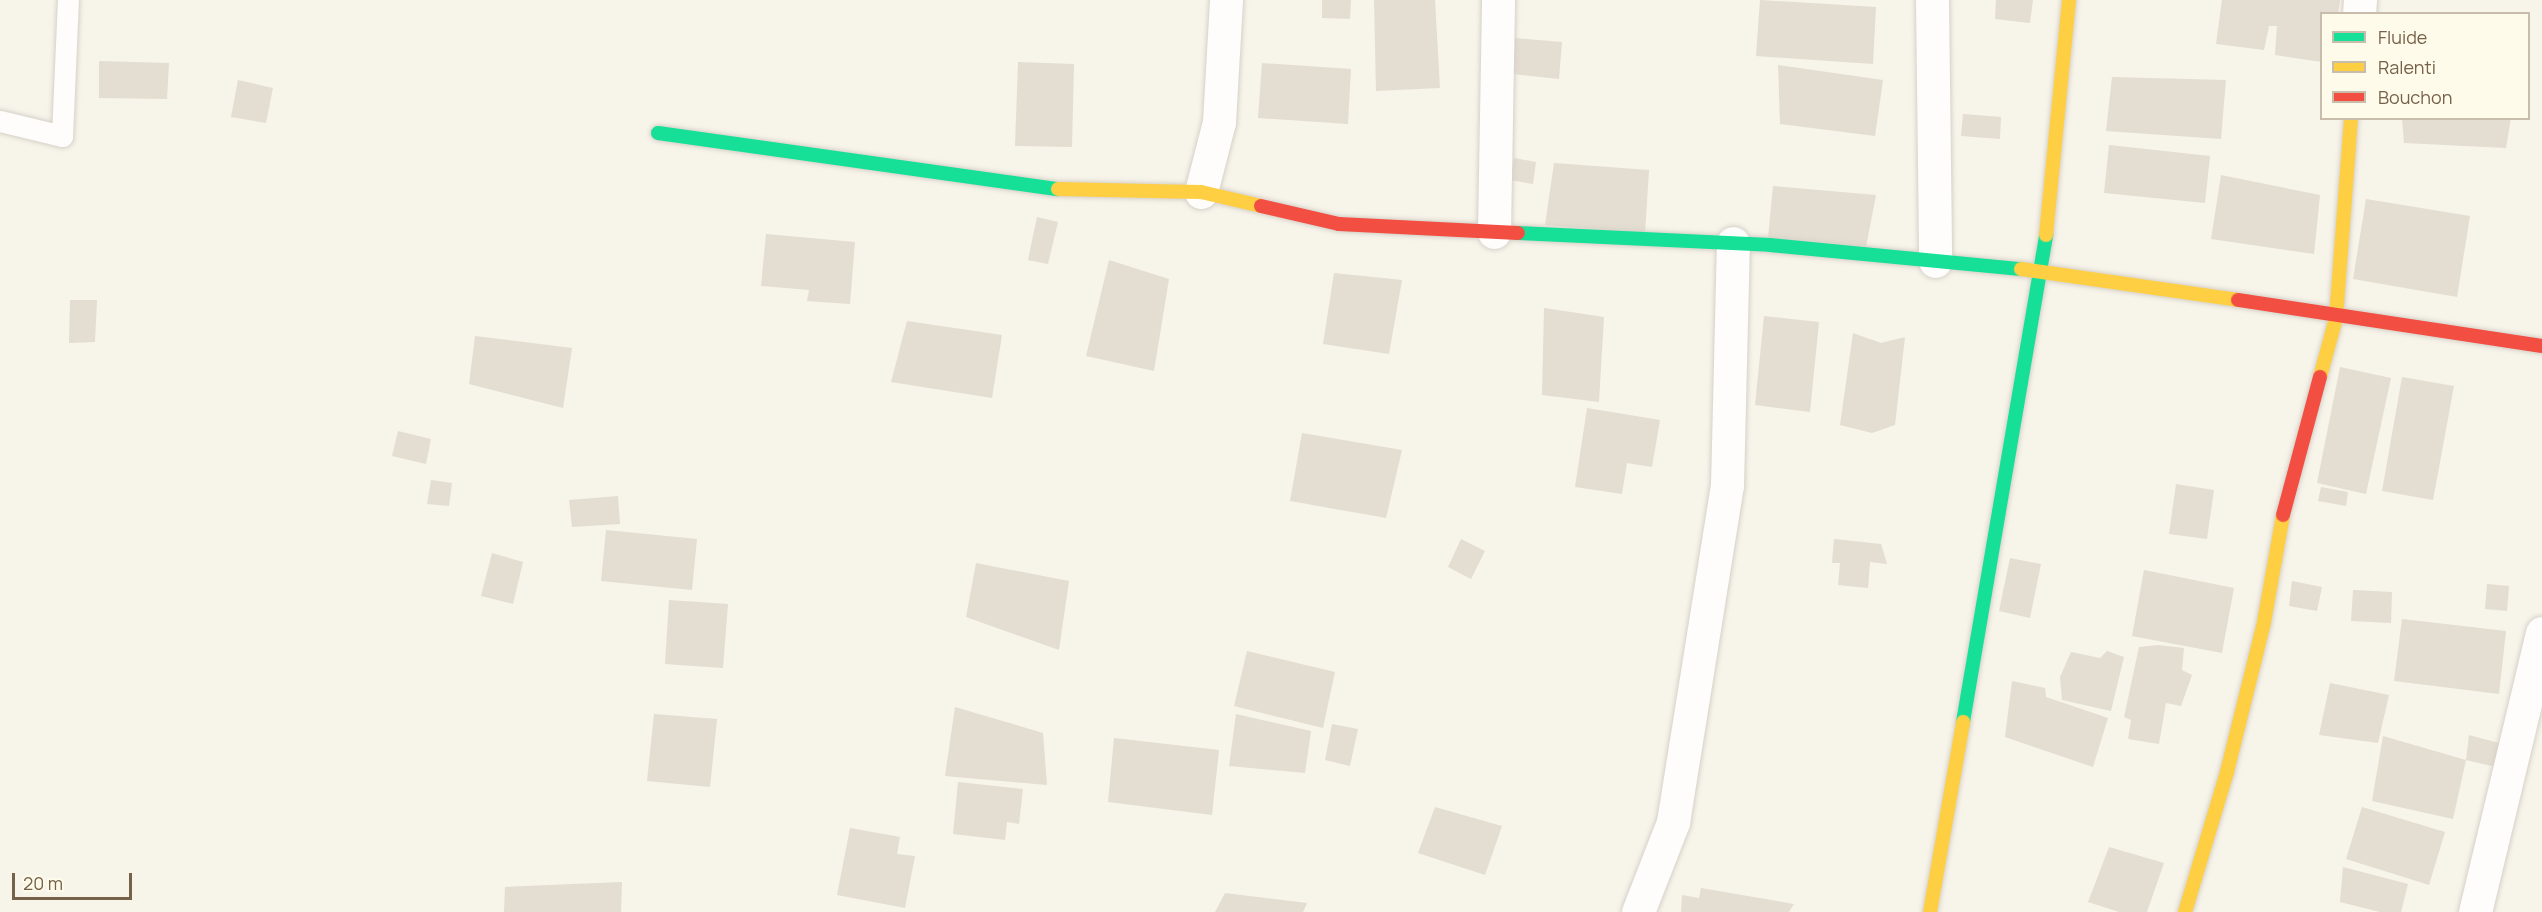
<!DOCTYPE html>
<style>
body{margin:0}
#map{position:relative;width:2542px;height:912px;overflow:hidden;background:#f7f4ea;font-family:Manrope,sans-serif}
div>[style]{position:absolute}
.building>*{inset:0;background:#e4ddd1}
.roads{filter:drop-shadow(0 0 2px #d6d1c8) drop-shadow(0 0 2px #d6d1c8)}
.lane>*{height:21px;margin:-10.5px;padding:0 10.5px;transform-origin:10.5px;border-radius:10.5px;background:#fefdfc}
.street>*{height:33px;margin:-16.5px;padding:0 16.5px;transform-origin:16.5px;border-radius:16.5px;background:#fefdfc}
.fast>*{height:14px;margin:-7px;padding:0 7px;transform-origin:7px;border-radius:7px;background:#16e098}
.slow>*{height:14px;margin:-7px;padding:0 7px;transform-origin:7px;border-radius:7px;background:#ffcf43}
.jam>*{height:14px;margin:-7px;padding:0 7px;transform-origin:7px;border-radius:7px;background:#f24e42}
span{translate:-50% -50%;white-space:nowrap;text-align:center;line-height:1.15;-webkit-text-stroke:6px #fffbeb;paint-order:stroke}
.legend{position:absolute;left:2320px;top:12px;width:210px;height:108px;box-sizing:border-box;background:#fffbeb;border:2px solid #c8bdaa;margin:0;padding:8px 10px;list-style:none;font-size:18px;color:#766149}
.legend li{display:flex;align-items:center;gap:12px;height:30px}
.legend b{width:30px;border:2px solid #c8bdaa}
.scale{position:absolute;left:12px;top:873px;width:120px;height:27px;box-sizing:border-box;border:3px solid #766149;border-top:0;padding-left:8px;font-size:18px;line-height:21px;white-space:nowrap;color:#766149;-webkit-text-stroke:4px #fffbeb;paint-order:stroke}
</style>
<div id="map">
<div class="building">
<div style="clip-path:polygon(1322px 0,1351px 0,1350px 19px,1322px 18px)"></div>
<div style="clip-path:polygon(1374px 0,1435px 0,1440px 88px,1376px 91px)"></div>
<div style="clip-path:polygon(1760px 0,1876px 7px,1873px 64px,1756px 56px)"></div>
<div style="clip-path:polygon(1996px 0,2033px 0,2030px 23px,1995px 19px)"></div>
<div style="clip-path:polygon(2222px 0,2340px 0,2338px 14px,2322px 14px,2322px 62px,2275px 55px,2277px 26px,2269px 26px,2264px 50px,2216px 44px)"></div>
<div style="clip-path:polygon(1515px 38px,1562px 42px,1559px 79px,1513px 74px)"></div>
<div style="clip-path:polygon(99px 61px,169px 63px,167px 99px,99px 98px)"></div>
<div style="clip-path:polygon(1018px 62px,1074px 64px,1072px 147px,1015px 146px)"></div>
<div style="clip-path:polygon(1262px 63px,1351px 69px,1348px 124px,1258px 118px)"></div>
<div style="clip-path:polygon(1778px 65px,1883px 80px,1875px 136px,1780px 124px)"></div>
<div style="clip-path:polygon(2112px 77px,2226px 80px,2221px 139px,2106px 131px)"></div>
<div style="clip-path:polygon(238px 80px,273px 88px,266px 123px,231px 117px)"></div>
<div style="clip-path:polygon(1963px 114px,2001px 117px,2000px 139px,1961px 136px)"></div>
<div style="clip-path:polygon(2402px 118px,2511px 118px,2506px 148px,2404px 143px)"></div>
<div style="clip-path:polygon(2109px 145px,2210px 156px,2205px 203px,2104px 193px)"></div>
<div style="clip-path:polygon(1514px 158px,1536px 162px,1533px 184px,1510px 180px)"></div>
<div style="clip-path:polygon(1554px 163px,1649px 170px,1645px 234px,1545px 225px)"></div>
<div style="clip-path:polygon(2221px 175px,2320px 195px,2314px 254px,2211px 239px)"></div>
<div style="clip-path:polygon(1773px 186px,1876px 195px,1866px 247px,1768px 238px)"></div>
<div style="clip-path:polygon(2366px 199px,2470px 216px,2457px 297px,2353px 279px)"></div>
<div style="clip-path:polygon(1037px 217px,1058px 222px,1048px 264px,1028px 260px)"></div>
<div style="clip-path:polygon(766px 234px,855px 242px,850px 304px,807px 301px,809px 290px,761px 286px)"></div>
<div style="clip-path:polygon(1109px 260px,1169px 279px,1154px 371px,1086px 356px)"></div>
<div style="clip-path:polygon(1334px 273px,1402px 280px,1389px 354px,1323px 344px)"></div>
<div style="clip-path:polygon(70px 300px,97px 300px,95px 342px,69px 343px)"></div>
<div style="clip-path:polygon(1544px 308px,1604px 317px,1599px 402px,1542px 395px)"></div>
<div style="clip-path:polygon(1764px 316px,1819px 322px,1810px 412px,1755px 405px)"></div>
<div style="clip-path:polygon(907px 321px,1002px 335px,992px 398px,891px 382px)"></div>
<div style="clip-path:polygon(1853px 333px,1881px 343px,1905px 337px,1895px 425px,1872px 433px,1840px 425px)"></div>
<div style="clip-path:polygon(475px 336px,572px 348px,563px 408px,469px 384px)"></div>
<div style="clip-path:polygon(2340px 367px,2391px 378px,2366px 494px,2317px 483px)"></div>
<div style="clip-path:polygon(2402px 377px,2454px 386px,2433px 500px,2382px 491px)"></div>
<div style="clip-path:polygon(1587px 408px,1660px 420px,1652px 467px,1627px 463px,1622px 494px,1575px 487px)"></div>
<div style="clip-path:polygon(398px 431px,431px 439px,426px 464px,392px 456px)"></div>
<div style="clip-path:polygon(1302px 433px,1402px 450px,1386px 518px,1290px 501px)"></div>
<div style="clip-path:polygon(431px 480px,452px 483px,449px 506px,427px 504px)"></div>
<div style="clip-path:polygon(2176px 484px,2214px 490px,2207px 539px,2169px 534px)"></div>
<div style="clip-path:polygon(2321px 487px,2348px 492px,2346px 506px,2318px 501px)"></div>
<div style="clip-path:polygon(618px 496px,620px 524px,572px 527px,569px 500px)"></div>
<div style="clip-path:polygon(606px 530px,697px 539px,692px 590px,601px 581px)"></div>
<div style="clip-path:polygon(1461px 539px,1485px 551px,1471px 579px,1448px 567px)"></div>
<div style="clip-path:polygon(1834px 539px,1881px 544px,1887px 564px,1870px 562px,1868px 588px,1838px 585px,1840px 563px,1832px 563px)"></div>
<div style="clip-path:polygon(492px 553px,523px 562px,513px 604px,481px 596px)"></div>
<div style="clip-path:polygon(2010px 558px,2041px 564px,2030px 618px,1999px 611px)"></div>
<div style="clip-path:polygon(976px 563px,1069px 581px,1059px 650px,966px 617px)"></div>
<div style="clip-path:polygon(2144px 570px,2234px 588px,2222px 653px,2132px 636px)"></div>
<div style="clip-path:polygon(2292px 581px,2322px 587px,2317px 611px,2289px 606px)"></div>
<div style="clip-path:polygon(2487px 584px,2509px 586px,2507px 611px,2485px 609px)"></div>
<div style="clip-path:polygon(2353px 590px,2392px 592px,2391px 623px,2351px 621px)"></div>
<div style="clip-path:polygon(669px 600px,728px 604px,723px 668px,665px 664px)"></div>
<div style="clip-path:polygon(2402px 619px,2506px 631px,2499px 694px,2394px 681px)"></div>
<div style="clip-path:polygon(2158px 645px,2184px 648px,2182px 670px,2192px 675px,2181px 706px,2166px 703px,2159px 744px,2128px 739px,2131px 720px,2124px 717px,2139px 647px)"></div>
<div style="clip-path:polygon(1247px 651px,1335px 672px,1323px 728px,1234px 706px)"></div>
<div style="clip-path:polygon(2107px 651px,2124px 657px,2111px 711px,2062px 700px,2060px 677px,2071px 652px,2100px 658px)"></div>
<div style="clip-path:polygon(2012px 681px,2045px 688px,2046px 697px,2108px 718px,2093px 767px,2005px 737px)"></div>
<div style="clip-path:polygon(2330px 683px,2389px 695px,2378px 743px,2319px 735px)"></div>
<div style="clip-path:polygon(955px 707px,1043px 733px,1047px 785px,945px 776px)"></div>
<div style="clip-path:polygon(654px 714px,717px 719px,710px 787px,647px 781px)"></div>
<div style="clip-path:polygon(1236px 714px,1311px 731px,1305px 773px,1229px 766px)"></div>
<div style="clip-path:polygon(1332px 724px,1358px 729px,1350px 766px,1325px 760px)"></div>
<div style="clip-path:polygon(2469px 735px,2506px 745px,2500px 768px,2466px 760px)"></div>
<div style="clip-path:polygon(2383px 736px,2466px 760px,2453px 819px,2372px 801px)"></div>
<div style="clip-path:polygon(1114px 738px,1219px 750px,1212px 815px,1108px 802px)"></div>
<div style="clip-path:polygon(958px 782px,1023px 789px,1019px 824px,1007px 822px,1005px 840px,953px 834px)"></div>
<div style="clip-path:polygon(1435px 807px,1502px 826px,1485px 875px,1418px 853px)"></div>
<div style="clip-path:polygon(2362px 807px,2445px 832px,2429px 885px,2346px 859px)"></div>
<div style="clip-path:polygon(850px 828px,900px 837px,897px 854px,915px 856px,905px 908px,837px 895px)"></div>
<div style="clip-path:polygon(2109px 847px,2164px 863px,2147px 912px,2119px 912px,2088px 902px)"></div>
<div style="clip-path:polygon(2343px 867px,2408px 884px,2401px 912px,2380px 912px,2340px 902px)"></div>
<div style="clip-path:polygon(622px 882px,621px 912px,504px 912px,505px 887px)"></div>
<div style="clip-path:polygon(1701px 888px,1794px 904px,1789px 912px,1681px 912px,1682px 895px,1699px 898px)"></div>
<div style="clip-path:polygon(1225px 893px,1307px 903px,1303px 912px,1215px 912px)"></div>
</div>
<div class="roads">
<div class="lane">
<div style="left:0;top:121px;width:64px;rotate:13.6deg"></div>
<div style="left:62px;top:136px;width:136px;rotate:-87.5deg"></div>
</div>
<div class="street">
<div style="left:1932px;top:0;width:261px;rotate:89.3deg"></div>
<div style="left:2359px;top:14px;width:14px;rotate:-86deg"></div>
<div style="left:1201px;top:192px;width:72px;rotate:-75.6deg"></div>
<div style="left:1219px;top:122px;width:122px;rotate:-86.7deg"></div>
<div style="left:1494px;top:232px;width:232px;rotate:-89deg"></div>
<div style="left:1638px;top:912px;width:97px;rotate:-68.7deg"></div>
<div style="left:1673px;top:822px;width:341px;rotate:-80.9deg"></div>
<div style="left:1727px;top:485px;width:242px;rotate:-88.6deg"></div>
<div style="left:2475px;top:912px;width:287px;rotate:-76.5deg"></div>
</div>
<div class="fast">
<div style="left:658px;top:133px;width:404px;rotate:8deg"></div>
<div style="left:1518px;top:233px;width:252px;rotate:2.7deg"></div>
<div style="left:1770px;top:245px;width:252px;rotate:5.5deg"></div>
<div style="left:1963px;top:722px;width:494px;rotate:-80.3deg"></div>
</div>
<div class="slow">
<div style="left:1058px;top:189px;width:143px;rotate:1.2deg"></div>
<div style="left:1201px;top:192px;width:62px;rotate:13.1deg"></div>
<div style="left:2046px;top:235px;width:236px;rotate:-84.4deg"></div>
<div style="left:2021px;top:269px;width:219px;rotate:8.1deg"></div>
<div style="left:2320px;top:377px;width:61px;rotate:-74.8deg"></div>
<div style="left:2336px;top:318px;width:201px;rotate:-85.7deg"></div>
<div style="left:1930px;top:912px;width:193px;rotate:-80.1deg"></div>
<div style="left:2185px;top:912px;width:146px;rotate:-73.3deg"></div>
<div style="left:2227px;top:772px;width:154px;rotate:-76.1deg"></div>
<div style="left:2264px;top:622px;width:109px;rotate:-79.9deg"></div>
</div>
<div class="jam">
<div style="left:1261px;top:206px;width:80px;rotate:13deg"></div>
<div style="left:1339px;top:224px;width:179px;rotate:2.9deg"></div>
<div style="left:2238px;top:300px;width:307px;rotate:8.6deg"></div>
<div style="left:2283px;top:515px;width:143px;rotate:-75deg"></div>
</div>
</div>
<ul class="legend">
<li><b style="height:8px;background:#16e098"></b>Fluide</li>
<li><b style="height:8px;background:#ffcf43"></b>Ralenti</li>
<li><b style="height:8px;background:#f24e42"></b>Bouchon</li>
</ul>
<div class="scale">20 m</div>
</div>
